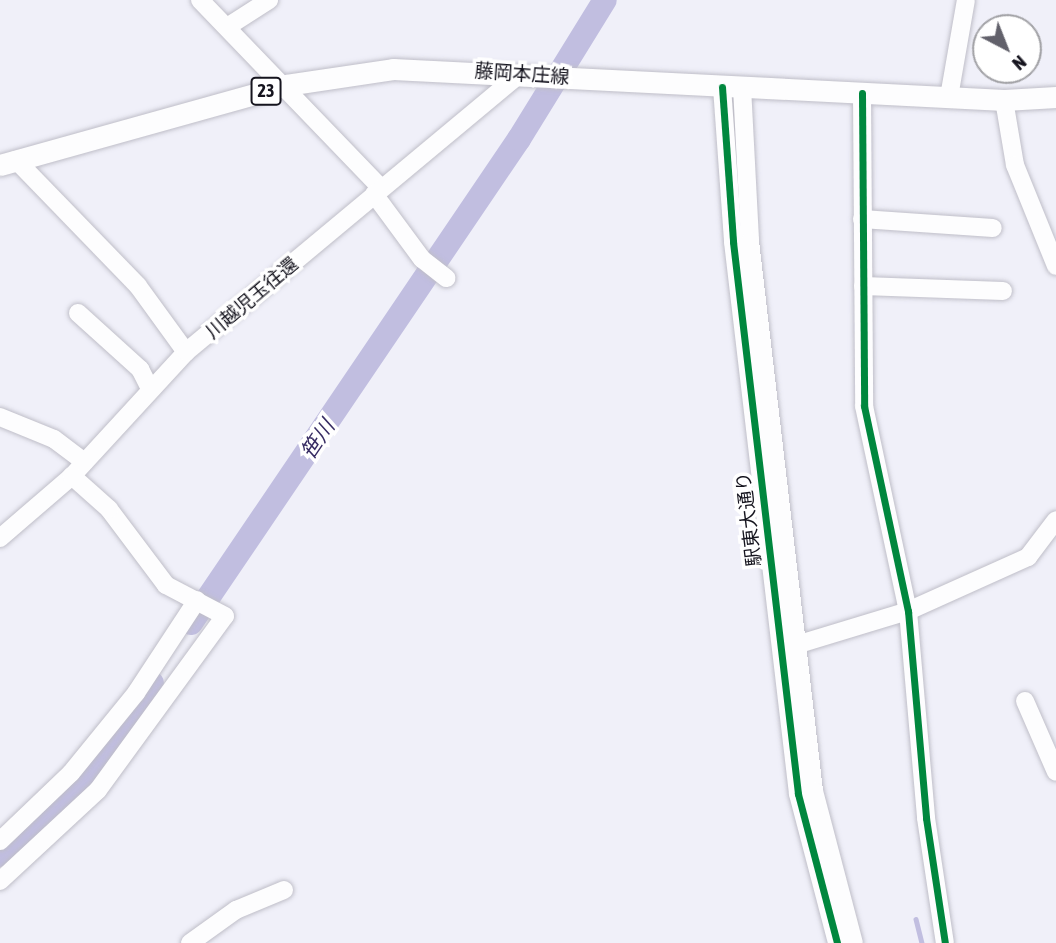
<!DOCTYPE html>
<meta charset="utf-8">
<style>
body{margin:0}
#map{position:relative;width:1056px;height:943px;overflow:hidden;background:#f0f0f9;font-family:"Asap Condensed","Noto Sans JP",sans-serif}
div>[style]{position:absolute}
.stream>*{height:4.5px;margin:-2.25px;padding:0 2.25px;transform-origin:2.25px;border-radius:2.25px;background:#c1bee0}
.river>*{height:24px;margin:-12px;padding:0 12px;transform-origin:12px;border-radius:12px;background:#c1bee0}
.roads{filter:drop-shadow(0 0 2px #bfbec8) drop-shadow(0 0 2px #bfbec8)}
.minor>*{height:18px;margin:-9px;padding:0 9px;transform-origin:9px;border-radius:9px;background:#fdfdfe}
.major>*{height:21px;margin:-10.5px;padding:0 10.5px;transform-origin:10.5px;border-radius:10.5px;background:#fdfdfe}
.cycleway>*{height:7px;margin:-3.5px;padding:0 3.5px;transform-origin:3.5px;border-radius:3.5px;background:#00873e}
span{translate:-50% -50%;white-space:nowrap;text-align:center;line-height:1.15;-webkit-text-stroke:7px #fff;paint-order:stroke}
.shield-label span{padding:2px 5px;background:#fff;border:2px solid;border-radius:5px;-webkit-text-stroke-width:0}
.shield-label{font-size:18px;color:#15141e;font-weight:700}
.street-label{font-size:19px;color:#15141e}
.water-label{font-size:21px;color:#372c63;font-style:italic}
.north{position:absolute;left:972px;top:14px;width:70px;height:70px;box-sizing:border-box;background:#fff;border:2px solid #a1a1a5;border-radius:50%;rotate:138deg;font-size:19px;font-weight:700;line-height:28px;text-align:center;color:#15141e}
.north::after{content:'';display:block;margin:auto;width:24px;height:32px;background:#62616b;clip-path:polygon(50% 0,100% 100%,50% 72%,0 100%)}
</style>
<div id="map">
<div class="stream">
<div style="left:916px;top:919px;width:25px;rotate:76deg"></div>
</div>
<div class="river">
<div style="left:191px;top:623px;width:585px;rotate:-55.88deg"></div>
<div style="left:519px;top:139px;width:163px;rotate:-58.3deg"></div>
<div style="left:0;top:855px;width:96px;rotate:-41.2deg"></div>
<div style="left:72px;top:792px;width:135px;rotate:-53.7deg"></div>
</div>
<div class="roads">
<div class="minor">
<div style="left:200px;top:0;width:261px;rotate:46.1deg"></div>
<div style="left:227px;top:27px;width:50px;rotate:-32.7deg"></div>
<div style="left:722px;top:87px;width:155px;rotate:85.9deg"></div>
<div style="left:733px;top:242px;width:556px;rotate:83.28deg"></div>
<div style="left:798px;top:794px;width:154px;rotate:75.3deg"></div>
<div style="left:742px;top:87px;width:154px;rotate:87deg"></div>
<div style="left:750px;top:241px;width:554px;rotate:83.36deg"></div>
<div style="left:814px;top:791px;width:157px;rotate:75.3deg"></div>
<div style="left:862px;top:93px;width:313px;rotate:89.6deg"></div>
<div style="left:864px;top:406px;width:210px;rotate:77.9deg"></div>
<div style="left:908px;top:611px;width:208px;rotate:85deg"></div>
<div style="left:926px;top:818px;width:126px;rotate:81.4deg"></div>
<div style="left:949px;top:97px;width:98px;rotate:-80.1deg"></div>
<div style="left:1004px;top:100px;width:66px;rotate:80.4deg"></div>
<div style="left:1015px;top:165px;width:109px;rotate:67.9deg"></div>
<div style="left:16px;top:160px;width:175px;rotate:45.9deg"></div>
<div style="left:138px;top:286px;width:82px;rotate:54deg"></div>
<div style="left:374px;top:194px;width:81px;rotate:53.6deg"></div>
<div style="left:422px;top:259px;width:31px;rotate:38deg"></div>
<div style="left:862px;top:219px;width:131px;rotate:3.9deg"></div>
<div style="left:863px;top:286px;width:140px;rotate:2deg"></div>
<div style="left:78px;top:313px;width:84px;rotate:42.1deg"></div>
<div style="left:140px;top:369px;width:22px;rotate:63deg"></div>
<div style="left:0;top:417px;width:58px;rotate:22.2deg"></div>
<div style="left:54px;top:439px;width:38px;rotate:37deg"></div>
<div style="left:0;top:538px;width:95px;rotate:-40.7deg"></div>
<div style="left:72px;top:476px;width:168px;rotate:-47.4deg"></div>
<div style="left:186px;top:352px;width:435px;rotate:-39.8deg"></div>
<div style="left:796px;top:645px;width:117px;rotate:-16.9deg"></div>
<div style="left:908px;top:611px;width:132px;rotate:-24.2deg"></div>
<div style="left:1028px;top:557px;width:46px;rotate:-52.9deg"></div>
<div style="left:1025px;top:701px;width:77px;rotate:66.4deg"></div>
<div style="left:0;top:841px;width:98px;rotate:-43.8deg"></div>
<div style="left:71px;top:773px;width:103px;rotate:-50.9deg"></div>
<div style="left:136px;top:693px;width:111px;rotate:-56.7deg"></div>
<div style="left:0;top:881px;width:134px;rotate:-42.9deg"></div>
<div style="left:98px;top:790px;width:215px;rotate:-53.9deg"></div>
<div style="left:225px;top:616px;width:67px;rotate:-152.3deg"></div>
<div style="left:166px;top:585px;width:95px;rotate:-126.9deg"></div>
<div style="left:109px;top:509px;width:50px;rotate:-138.3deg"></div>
<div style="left:190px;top:943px;width:57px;rotate:-35.7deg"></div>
<div style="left:236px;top:910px;width:52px;rotate:-22.6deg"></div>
</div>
<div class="major">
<div style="left:0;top:165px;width:297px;rotate:-15.6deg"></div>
<div style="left:286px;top:85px;width:108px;rotate:-8.5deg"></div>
<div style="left:393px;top:69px;width:612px;rotate:2.9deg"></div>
<div style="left:1004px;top:100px;width:52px;rotate:-3.3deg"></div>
</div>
</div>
<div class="cycleway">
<div style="left:722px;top:87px;width:155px;rotate:85.9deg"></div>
<div style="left:733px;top:242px;width:556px;rotate:83.28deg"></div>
<div style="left:798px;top:794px;width:154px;rotate:75.3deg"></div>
<div style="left:862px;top:93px;width:313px;rotate:89.6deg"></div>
<div style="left:864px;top:406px;width:210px;rotate:77.9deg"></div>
<div style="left:908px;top:611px;width:208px;rotate:85deg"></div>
<div style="left:926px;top:818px;width:126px;rotate:81.4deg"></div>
</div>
<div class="shield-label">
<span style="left:266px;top:91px">23</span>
</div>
<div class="street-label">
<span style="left:522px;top:74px;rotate:4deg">藤岡本庄線</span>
<span style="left:252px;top:298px;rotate:-40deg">川越児玉往還</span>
<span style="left:749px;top:519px;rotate:-97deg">駅東大通り</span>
</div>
<div class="water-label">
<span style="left:317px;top:439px;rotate:-56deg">笹川</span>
</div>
<div class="north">N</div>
</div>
